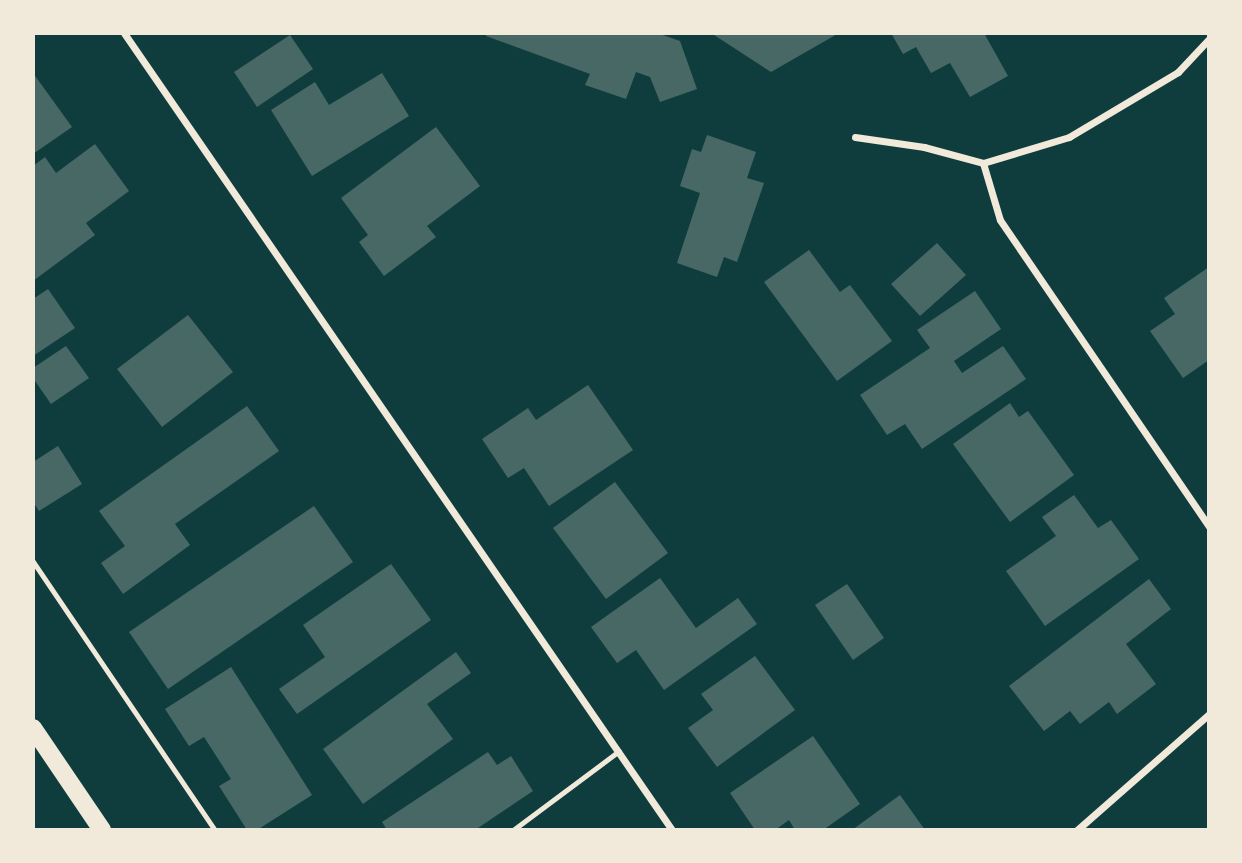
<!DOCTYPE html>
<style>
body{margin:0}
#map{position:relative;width:1242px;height:863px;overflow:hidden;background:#0f3d3e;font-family:Raleway,sans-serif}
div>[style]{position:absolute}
.building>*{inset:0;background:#486865}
.path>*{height:4.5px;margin:-2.25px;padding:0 2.25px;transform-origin:2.25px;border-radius:2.25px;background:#f1e9da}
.service>*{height:5px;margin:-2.5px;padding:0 2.5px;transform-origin:2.5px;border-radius:2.5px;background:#f1e9da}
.minor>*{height:7px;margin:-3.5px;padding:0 3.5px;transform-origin:3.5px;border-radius:3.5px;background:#f1e9da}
.primary>*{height:18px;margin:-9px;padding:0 9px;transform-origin:9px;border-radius:9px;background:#f1e9da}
span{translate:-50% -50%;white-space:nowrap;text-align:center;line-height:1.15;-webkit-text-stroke:5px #f1e9da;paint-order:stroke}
.frame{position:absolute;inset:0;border:35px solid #f1e9da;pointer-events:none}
</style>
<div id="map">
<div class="building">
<div style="clip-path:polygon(487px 33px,657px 33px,680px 41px,697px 89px,660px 102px,650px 77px,636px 72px,626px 99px,585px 85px,590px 74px,486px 36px)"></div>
<div style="clip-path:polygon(711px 33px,839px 33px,771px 72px)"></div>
<div style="clip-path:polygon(891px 33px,984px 33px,1008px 76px,970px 97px,950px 63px,931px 73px,916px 47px,903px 54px)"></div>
<div style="clip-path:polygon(290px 35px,313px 69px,257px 107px,234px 72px)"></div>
<div style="clip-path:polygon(33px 73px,72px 127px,33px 154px)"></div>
<div style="clip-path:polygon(382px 73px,409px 116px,312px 176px,271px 110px,315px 82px,329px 105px)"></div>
<div style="clip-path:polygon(436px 127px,480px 186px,427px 226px,436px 237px,384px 276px,359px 242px,368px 235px,341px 198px)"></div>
<div style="clip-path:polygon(707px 135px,756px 152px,747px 178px,764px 183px,737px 262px,724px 257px,717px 277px,677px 263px,700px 193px,680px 186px,692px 149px,701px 152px)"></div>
<div style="clip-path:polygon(95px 144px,129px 191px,86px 223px,95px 235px,33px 281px,33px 166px,45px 157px,56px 173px)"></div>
<div style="clip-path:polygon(937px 243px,966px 275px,920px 316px,891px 284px)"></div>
<div style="clip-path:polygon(809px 250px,840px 292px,850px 285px,892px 341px,837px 381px,764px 282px)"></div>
<div style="clip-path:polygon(1209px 267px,1209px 360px,1183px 378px,1150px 331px,1175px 314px,1164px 298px)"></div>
<div style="clip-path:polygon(48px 289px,75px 328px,33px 356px,33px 299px)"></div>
<div style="clip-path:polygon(975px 291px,1001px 329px,954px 361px,962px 373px,1003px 346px,1026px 379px,922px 449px,905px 424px,887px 435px,860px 395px,930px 348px,917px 330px)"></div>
<div style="clip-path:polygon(188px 315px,233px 372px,162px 427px,117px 369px)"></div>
<div style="clip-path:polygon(66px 346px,89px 378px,51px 404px,33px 378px,33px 368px)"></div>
<div style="clip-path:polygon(588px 385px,633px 450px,549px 506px,524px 468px,508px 478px,482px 439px,528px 408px,536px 420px)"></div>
<div style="clip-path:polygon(1010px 403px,1019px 417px,1028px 411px,1074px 475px,1010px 522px,953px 444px)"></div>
<div style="clip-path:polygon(247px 406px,279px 451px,175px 524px,190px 545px,123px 594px,101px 563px,125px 546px,99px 511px)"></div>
<div style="clip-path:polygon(58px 446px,82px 484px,39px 511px,33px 502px,33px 462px)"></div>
<div style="clip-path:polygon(615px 482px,668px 553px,606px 599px,553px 528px)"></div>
<div style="clip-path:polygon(1074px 495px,1098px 528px,1111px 520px,1139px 559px,1045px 626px,1006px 571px,1056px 536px,1042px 517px)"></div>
<div style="clip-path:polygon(314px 506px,353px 562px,168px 689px,129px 632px)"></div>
<div style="clip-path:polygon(391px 564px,431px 620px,297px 714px,279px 689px,325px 657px,303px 625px)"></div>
<div style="clip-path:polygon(660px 578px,696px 628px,738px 598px,757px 624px,664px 690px,636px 650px,617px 663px,591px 627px)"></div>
<div style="clip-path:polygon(1149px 579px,1171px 609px,1126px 644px,1156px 684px,1117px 714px,1109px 702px,1080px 724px,1070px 711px,1044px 731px,1009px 686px)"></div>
<div style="clip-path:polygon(847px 584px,884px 638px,853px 660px,815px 605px)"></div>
<div style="clip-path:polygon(456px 652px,471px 673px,427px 704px,453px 739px,363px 804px,323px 749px)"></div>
<div style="clip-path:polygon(755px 656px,795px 710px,717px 767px,688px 728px,713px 710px,701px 694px)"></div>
<div style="clip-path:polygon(231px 667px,312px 795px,257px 830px,247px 830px,219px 786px,231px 779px,204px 737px,189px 746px,165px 709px)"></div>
<div style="clip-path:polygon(813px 736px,860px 804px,823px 830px,795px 830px,789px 820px,775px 830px,755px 830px,730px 793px)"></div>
<div style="clip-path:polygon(488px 752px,497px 765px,511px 756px,533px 791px,475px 830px,387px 830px,382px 822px)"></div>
<div style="clip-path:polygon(900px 795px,925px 830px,852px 830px)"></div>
</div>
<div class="path">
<div style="left:33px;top:561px;width:325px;rotate:55.9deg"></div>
</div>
<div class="service">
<div style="left:513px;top:830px;width:132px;rotate:-36.7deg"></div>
</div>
<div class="minor">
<div style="left:124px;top:33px;width:967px;rotate:55.49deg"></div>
<div style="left:855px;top:137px;width:70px;rotate:8.2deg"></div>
<div style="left:924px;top:147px;width:61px;rotate:15.2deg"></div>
<div style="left:983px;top:163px;width:90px;rotate:-16.8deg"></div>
<div style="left:1069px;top:137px;width:127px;rotate:-30.8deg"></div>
<div style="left:1178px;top:72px;width:45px;rotate:-46.8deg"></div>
<div style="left:983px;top:163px;width:59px;rotate:73.4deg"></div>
<div style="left:1000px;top:220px;width:371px;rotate:55.7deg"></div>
<div style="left:1077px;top:830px;width:176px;rotate:-41.3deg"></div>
</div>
<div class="primary">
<div style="left:33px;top:728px;width:123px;rotate:55.9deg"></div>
</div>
<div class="frame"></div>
</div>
